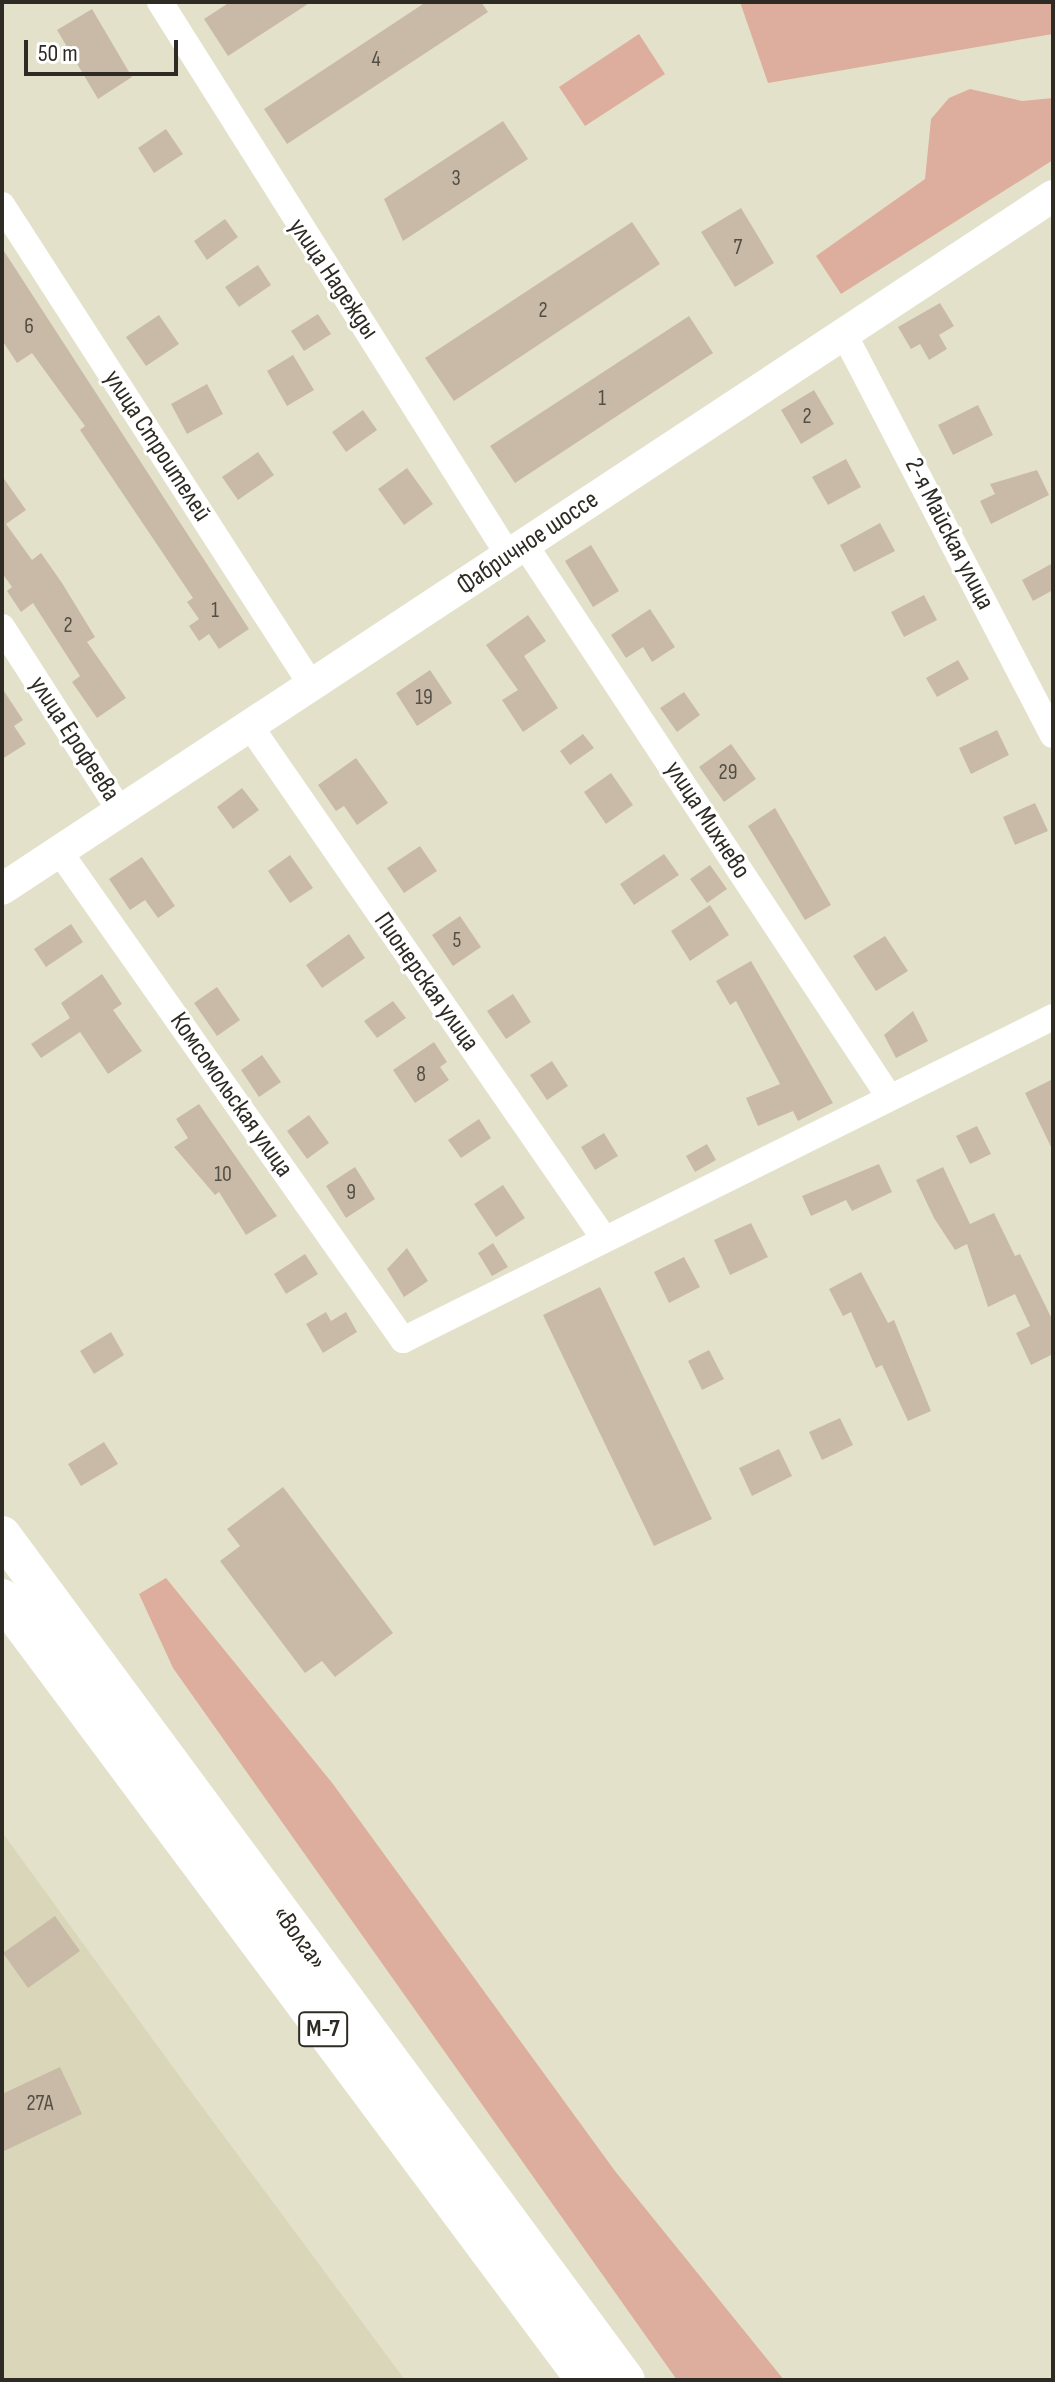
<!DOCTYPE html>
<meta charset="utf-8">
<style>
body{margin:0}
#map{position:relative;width:1055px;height:2382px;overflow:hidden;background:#e4e1cb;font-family:"Sofia Sans Condensed",sans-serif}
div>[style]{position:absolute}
.built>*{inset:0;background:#dad6b9}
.green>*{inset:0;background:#ddae9d}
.building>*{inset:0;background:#c9baa8}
.minor>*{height:26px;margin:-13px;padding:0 13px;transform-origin:13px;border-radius:13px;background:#fff}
.major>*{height:32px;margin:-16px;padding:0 16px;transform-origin:16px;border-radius:16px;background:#fff}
.highway>*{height:38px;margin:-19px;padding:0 19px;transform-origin:19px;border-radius:19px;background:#fff}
span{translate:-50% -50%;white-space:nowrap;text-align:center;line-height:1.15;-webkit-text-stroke:6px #fff;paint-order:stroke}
.number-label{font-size:22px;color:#544f44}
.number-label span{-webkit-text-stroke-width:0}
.shield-label span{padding:2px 6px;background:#fff;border:2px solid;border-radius:6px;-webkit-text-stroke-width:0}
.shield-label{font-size:24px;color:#2d2b23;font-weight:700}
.street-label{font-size:26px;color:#2d2b23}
.frame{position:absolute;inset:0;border:4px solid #2d2b23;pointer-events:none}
.scale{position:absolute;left:24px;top:40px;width:154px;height:36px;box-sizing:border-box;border:4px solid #2d2b23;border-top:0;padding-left:10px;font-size:24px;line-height:28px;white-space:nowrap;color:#2d2b23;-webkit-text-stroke:6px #fff;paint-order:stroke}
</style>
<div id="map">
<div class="built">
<div style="clip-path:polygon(2px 1832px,186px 2085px,405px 2380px,2px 2380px)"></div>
</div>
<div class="green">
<div style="clip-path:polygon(740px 2px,1053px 2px,1053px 34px,768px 83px)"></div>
<div style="clip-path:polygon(639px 34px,665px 74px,585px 126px,559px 87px)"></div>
<div style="clip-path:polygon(970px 89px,1022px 101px,1053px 98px,1053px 160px,841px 294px,816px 256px,925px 179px,931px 119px,949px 98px)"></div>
<div style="clip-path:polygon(166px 1578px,333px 1784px,615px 2171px,784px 2380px,677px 2380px,173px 1668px,139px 1594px)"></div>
</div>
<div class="building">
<div style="clip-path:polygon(230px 2px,311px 2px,228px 56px,204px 19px)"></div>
<div style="clip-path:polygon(426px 2px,481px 2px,488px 12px,287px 144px,264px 109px)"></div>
<div style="clip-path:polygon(92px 9px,132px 77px,98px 99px,57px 30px)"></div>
<div style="clip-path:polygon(503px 121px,528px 159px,403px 241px,384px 199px)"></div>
<div style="clip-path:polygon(166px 129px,183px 154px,154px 173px,138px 148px)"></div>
<div style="clip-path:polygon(741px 208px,774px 263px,735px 287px,701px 232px)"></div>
<div style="clip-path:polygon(225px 219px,238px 237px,207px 260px,194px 241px)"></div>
<div style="clip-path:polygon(632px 222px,660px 264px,454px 401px,425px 358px)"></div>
<div style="clip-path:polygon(2px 248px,249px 629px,219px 649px,209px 634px,199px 641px,189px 626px,199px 619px,187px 602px,193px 598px,80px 430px,85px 426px,32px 353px,17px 363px,2px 340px)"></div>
<div style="clip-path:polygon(258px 265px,271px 285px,239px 307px,225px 287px)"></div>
<div style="clip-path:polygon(940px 303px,954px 326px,939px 335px,947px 349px,929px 360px,920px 344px,911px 349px,898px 327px)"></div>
<div style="clip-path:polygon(318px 314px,331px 334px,304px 351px,291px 331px)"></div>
<div style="clip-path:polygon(159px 315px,179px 344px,146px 366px,126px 337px)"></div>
<div style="clip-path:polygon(689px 316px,713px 353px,515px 483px,490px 446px)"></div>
<div style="clip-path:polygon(293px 355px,314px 390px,287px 406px,267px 371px)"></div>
<div style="clip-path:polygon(207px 384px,223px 414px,187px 434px,171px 404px)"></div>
<div style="clip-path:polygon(814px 390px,834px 424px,801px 444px,781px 410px)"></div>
<div style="clip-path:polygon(978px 405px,993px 435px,953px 455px,938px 425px)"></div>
<div style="clip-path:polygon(363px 410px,377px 430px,346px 452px,332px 432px)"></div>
<div style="clip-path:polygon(258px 452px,274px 475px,238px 500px,222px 477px)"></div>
<div style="clip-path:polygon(846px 459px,861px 487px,828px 505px,812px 477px)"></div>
<div style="clip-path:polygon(407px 468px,433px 504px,404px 525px,378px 489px)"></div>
<div style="clip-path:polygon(1037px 470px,1049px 495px,991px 524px,980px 501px,995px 494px,990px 484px)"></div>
<div style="clip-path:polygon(2px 476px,26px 510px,6px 524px,32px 560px,41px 553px,62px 583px,95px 637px,87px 642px,126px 698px,97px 718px,72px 682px,80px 676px,33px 603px,21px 612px,7px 591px,12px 587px,2px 573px)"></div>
<div style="clip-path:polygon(880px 523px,895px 551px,854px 572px,840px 545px)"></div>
<div style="clip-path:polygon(591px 545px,619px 591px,593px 607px,565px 561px)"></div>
<div style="clip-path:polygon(1053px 563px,1053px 590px,1033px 601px,1022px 580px)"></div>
<div style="clip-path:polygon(924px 595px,937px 620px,904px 637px,891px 612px)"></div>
<div style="clip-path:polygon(650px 609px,675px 647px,652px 662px,643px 647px,626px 658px,611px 635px)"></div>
<div style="clip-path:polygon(528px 615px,546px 641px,524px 656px,558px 708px,523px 732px,502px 700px,518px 690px,486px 645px)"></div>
<div style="clip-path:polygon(958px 660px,969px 679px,937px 697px,926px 678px)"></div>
<div style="clip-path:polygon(430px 670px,452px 703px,417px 726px,396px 693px)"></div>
<div style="clip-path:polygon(2px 688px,23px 720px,14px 726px,26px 744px,2px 759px)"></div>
<div style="clip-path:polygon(684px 692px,700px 715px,677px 732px,660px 708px)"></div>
<div style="clip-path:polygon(997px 730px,1009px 755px,971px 774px,959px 748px)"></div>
<div style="clip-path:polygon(583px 734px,594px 748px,570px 765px,560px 751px)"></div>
<div style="clip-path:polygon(731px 744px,756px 779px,724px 802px,699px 767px)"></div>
<div style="clip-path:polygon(356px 758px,388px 803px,357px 825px,344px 806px,336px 811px,318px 785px)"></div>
<div style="clip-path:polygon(611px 773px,633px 805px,606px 824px,584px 792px)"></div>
<div style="clip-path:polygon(242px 788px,259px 810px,233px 829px,217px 807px)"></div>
<div style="clip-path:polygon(1035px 803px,1048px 831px,1015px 845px,1003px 817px)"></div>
<div style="clip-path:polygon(775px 808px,831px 905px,805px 920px,748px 826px)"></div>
<div style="clip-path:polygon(420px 846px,437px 871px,404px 893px,387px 868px)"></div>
<div style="clip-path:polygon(664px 854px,679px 875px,634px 905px,620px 884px)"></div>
<div style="clip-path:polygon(290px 855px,313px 888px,290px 903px,268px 871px)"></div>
<div style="clip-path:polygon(142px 857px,175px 906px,158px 918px,145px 900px,130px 910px,109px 879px)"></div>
<div style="clip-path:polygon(710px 865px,727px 889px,707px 903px,690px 879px)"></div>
<div style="clip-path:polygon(710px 905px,729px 935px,690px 961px,671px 931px)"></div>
<div style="clip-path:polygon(460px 916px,481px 947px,453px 966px,432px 935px)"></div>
<div style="clip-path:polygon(71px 924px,83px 942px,46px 967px,34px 949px)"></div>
<div style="clip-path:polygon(349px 934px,365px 958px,322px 988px,306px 965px)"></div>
<div style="clip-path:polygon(885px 936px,908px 971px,876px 991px,853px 956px)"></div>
<div style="clip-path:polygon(751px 961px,833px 1103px,798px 1121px,793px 1111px,758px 1126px,746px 1098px,780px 1084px,736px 1001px,730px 1005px,716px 981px)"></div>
<div style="clip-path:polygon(102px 974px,122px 1004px,113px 1010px,142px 1051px,108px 1074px,80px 1032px,41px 1058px,31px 1044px,70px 1018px,61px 1003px)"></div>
<div style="clip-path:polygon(217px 987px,240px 1020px,217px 1036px,194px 1003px)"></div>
<div style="clip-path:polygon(513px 994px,531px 1022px,506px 1039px,487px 1011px)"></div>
<div style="clip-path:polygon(393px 1001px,406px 1018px,377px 1038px,364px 1021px)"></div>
<div style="clip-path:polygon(913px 1011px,928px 1041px,896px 1058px,884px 1035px)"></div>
<div style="clip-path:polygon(434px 1042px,447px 1062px,440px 1067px,449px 1080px,415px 1103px,393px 1070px)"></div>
<div style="clip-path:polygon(262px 1055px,281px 1082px,259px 1097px,241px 1070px)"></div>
<div style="clip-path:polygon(552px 1061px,568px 1086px,547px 1100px,530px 1075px)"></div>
<div style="clip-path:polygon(1053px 1079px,1053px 1151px,1025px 1093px)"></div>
<div style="clip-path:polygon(199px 1104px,277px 1216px,246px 1235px,219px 1192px,215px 1195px,174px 1147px,188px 1138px,176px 1119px)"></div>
<div style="clip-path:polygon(309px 1115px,329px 1143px,307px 1159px,287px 1131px)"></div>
<div style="clip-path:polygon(479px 1119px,491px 1138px,461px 1158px,448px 1140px)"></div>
<div style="clip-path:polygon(977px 1126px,991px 1154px,970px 1164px,956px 1136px)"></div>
<div style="clip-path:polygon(604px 1133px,618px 1156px,595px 1170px,581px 1147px)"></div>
<div style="clip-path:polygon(707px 1144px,716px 1160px,695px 1172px,686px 1156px)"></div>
<div style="clip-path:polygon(879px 1164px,892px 1192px,852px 1211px,846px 1200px,811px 1216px,802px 1196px)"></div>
<div style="clip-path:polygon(355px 1167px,375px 1199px,346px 1218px,326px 1186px)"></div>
<div style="clip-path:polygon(943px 1167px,970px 1224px,994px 1213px,1015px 1256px,1020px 1254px,1053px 1321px,1053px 1354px,1031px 1365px,1016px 1333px,1030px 1326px,1015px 1294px,988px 1307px,967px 1244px,955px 1250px,934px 1218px,916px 1180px)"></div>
<div style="clip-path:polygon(503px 1185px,525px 1218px,496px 1237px,474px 1204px)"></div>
<div style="clip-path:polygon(751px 1223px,768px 1257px,730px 1275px,714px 1240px)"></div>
<div style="clip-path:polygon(493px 1243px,508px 1267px,492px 1276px,478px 1253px)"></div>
<div style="clip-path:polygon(407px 1248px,428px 1281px,404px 1297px,387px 1269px)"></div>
<div style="clip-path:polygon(305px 1254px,318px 1274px,286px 1294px,274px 1274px)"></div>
<div style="clip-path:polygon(684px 1257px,700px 1287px,669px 1303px,654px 1272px)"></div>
<div style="clip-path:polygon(861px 1272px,888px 1323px,894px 1320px,931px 1411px,908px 1421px,882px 1365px,876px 1368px,851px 1312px,843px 1316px,829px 1289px)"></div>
<div style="clip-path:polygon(600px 1287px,712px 1519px,654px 1546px,543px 1315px)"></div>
<div style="clip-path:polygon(326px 1312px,331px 1321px,346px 1312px,357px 1332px,323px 1353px,306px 1324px)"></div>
<div style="clip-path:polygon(111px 1332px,124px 1355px,94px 1374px,80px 1351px)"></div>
<div style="clip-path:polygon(709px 1350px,724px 1379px,702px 1390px,688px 1361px)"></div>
<div style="clip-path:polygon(840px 1418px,853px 1445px,822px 1460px,809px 1432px)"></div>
<div style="clip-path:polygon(104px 1442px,118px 1464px,81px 1486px,68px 1464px)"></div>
<div style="clip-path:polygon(779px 1449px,792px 1476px,752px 1496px,739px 1468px)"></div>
<div style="clip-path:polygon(283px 1487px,393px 1633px,335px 1677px,322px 1661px,305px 1673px,220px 1561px,240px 1546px,227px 1529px)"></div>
<div style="clip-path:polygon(55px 1916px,80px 1951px,28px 1988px,3px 1953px)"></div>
<div style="clip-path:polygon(60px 2067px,82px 2114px,2px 2152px,2px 2094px)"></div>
</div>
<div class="minor">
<div style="left:160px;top:2px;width:655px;rotate:57.79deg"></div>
<div style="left:2px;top:205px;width:572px;rotate:57.2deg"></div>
<div style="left:844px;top:334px;width:452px;rotate:62.5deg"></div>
<div style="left:525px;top:545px;width:659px;rotate:56.58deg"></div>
<div style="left:2px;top:627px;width:219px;rotate:57.3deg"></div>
<div style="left:250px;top:726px;width:621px;rotate:55.36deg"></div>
<div style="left:59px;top:851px;width:598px;rotate:54.87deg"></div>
<div style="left:403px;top:1340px;width:726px;rotate:-26.42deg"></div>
</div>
<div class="major">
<div style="left:2px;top:889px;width:1259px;rotate:-33.4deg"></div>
</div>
<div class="highway">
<div style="left:2px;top:1535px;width:1050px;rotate:53.56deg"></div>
<div style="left:2px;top:1598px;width:975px;rotate:53.29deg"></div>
</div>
<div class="number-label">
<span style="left:376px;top:60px">4</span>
<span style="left:456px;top:179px">3</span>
<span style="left:738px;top:248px">7</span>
<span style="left:543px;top:311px">2</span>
<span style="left:29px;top:327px">6</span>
<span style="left:602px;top:399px">1</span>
<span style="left:807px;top:417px">2</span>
<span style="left:215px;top:611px">1</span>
<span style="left:68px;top:626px">2</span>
<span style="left:424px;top:698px">19</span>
<span style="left:728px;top:773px">29</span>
<span style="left:457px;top:941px">5</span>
<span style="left:421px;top:1075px">8</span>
<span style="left:223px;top:1175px">10</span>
<span style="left:351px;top:1193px">9</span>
<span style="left:40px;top:2104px">27А</span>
</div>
<div class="shield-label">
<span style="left:323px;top:2029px">М-7</span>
</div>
<div class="street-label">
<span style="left:333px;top:279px;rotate:56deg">улица Надежды</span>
<span style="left:157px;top:446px;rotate:57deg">улица Строителей</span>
<span style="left:949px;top:534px;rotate:63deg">2-я Майская улица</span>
<span style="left:528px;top:543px;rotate:-34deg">Фабричное шоссе</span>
<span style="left:74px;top:739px;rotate:57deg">улица Ерофеева</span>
<span style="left:707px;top:820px;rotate:57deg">улица Михнево</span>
<span style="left:426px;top:982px;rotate:55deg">Пионерская улица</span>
<span style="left:231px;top:1095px;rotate:55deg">Комсомольская улица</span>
<span style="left:299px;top:1938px;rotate:54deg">«Волга»</span>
</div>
<div class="frame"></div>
<div class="scale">50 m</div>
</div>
